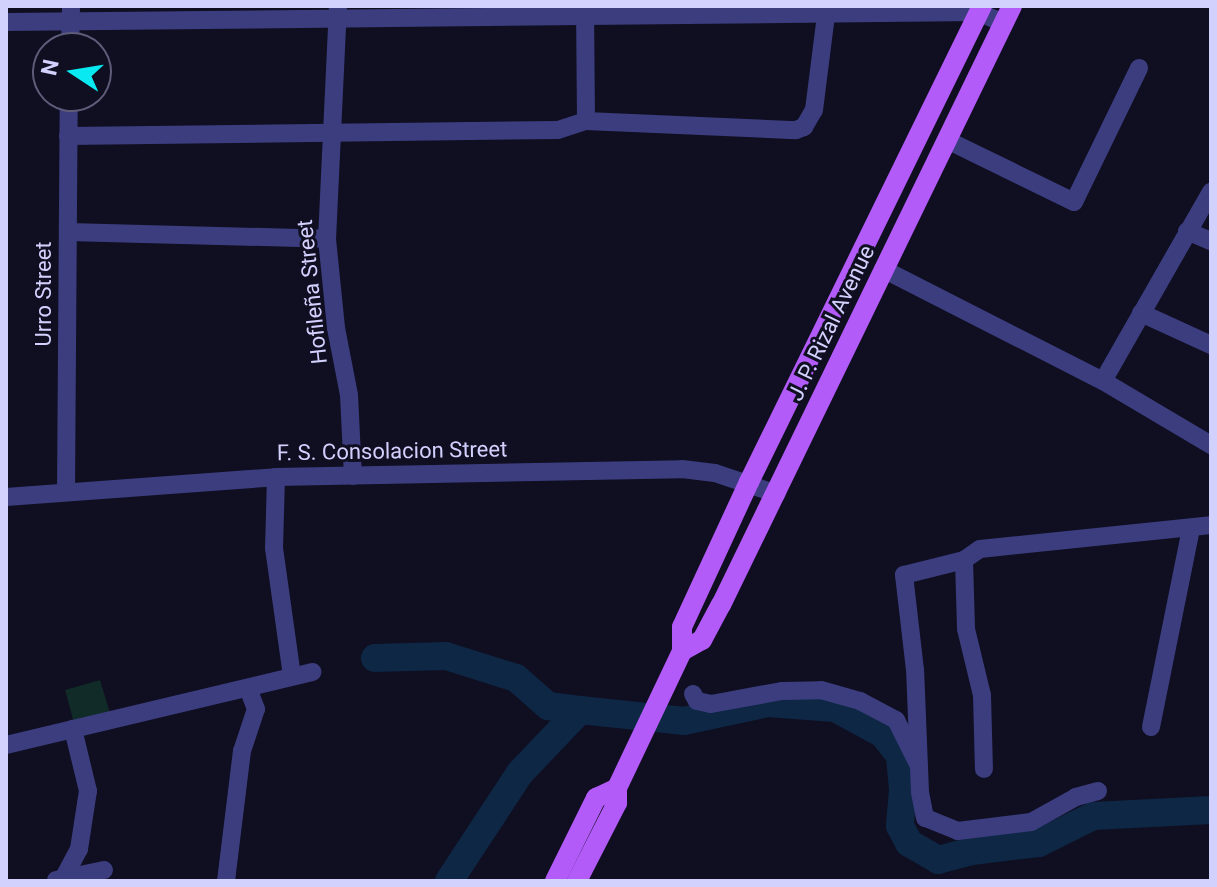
<!DOCTYPE html>
<meta charset="utf-8">
<style>
body{margin:0}
#map{position:relative;width:1217px;height:887px;overflow:hidden;background:#100e21;font-family:Roboto,sans-serif}
div>[style]{position:absolute}
.green>*{inset:0;background:#112b28}
.river>*{height:28px;margin:-14px;padding:0 14px;transform-origin:14px;border-radius:14px;background:#0e2745}
.minor>*{height:18px;margin:-9px;padding:0 9px;transform-origin:9px;border-radius:9px;background:#3b3d7f}
.major>*{height:20px;margin:-10px;padding:0 10px;transform-origin:10px;border-radius:10px;background:#b35bf9}
span{translate:-50% -50%;white-space:nowrap;text-align:center;line-height:1.15;-webkit-text-stroke:6px #100e21;paint-order:stroke}
.street-label{font-size:22px;color:#d2d0fd}
.frame{position:absolute;inset:0;border:8px solid #d2d0fd;pointer-events:none}
.north{position:absolute;left:32px;top:32px;width:80px;height:80px;box-sizing:border-box;background:#100e21;border:2px solid #5e5c79;border-radius:50%;rotate:282deg;font-size:22px;font-weight:700;line-height:32px;text-align:center;color:#d2d0fd}
.north::after{content:'';display:block;margin:auto;width:28px;height:36px;background:#08e9f1;clip-path:polygon(50% 0,100% 100%,50% 72%,0 100%)}
</style>
<div id="map">
<div class="green">
<div style="clip-path:polygon(100px 680px,110px 713px,74px 723px,65px 690px)"></div>
</div>
<div class="river">
<div style="left:375px;top:658px;width:71px;rotate:-1.6deg"></div>
<div style="left:446px;top:656px;width:73px;rotate:17.4deg"></div>
<div style="left:516px;top:678px;width:43px;rotate:41.2deg"></div>
<div style="left:548px;top:706px;width:32px;rotate:7deg"></div>
<div style="left:580px;top:710px;width:105px;rotate:6deg"></div>
<div style="left:684px;top:721px;width:86px;rotate:-12.1deg"></div>
<div style="left:768px;top:703px;width:67px;rotate:4.3deg"></div>
<div style="left:835px;top:708px;width:55px;rotate:28.4deg"></div>
<div style="left:883px;top:734px;width:28px;rotate:52deg"></div>
<div style="left:900px;top:756px;width:34px;rotate:85deg"></div>
<div style="left:903px;top:790px;width:36px;rotate:95deg"></div>
<div style="left:900px;top:826px;width:19px;rotate:62deg"></div>
<div style="left:909px;top:843px;width:34px;rotate:30deg"></div>
<div style="left:938px;top:860px;width:35px;rotate:-15deg"></div>
<div style="left:972px;top:851px;width:67px;rotate:-6.8deg"></div>
<div style="left:1039px;top:843px;width:60px;rotate:-26.6deg"></div>
<div style="left:1093px;top:816px;width:118px;rotate:-2.9deg"></div>
<div style="left:449px;top:881px;width:129px;rotate:-56.7deg"></div>
<div style="left:520px;top:773px;width:87px;rotate:-46.4deg"></div>
</div>
<div class="minor">
<div style="left:338px;top:6px;width:233px;rotate:92.7deg"></div>
<div style="left:327px;top:239px;width:89px;rotate:84.2deg"></div>
<div style="left:336px;top:328px;width:68px;rotate:79deg"></div>
<div style="left:349px;top:395px;width:81px;rotate:87.2deg"></div>
<div style="left:585px;top:6px;width:115px;rotate:89.5deg"></div>
<div style="left:6px;top:22px;width:973px;rotate:-0.59deg"></div>
<div style="left:979px;top:12px;width:26px;rotate:25deg"></div>
<div style="left:70px;top:48px;width:42px;rotate:-88.6deg"></div>
<div style="left:68px;top:136px;width:490px;rotate:-0.7deg"></div>
<div style="left:558px;top:130px;width:29px;rotate:-18deg"></div>
<div style="left:586px;top:121px;width:210px;rotate:2.5deg"></div>
<div style="left:796px;top:130px;width:9px;rotate:-21deg"></div>
<div style="left:804px;top:127px;width:20px;rotate:-60deg"></div>
<div style="left:814px;top:110px;width:96px;rotate:-82.8deg"></div>
<div style="left:947px;top:140px;width:141px;rotate:26deg"></div>
<div style="left:1074px;top:202px;width:149px;rotate:-64.1deg"></div>
<div style="left:1187px;top:231px;width:26px;rotate:23deg"></div>
<div style="left:68px;top:232px;width:259px;rotate:1.5deg"></div>
<div style="left:883px;top:269px;width:247px;rotate:27deg"></div>
<div style="left:1103px;top:381px;width:126px;rotate:30.7deg"></div>
<div style="left:1141px;top:313px;width:77px;rotate:24.6deg"></div>
<div style="left:1103px;top:381px;width:218px;rotate:-60.3deg"></div>
<div style="left:276px;top:477px;width:71px;rotate:91.6deg"></div>
<div style="left:274px;top:548px;width:129px;rotate:82deg"></div>
<div style="left:66px;top:492px;width:396px;rotate:-89.6deg"></div>
<div style="left:6px;top:497px;width:271px;rotate:-4.2deg"></div>
<div style="left:276px;top:477px;width:406px;rotate:-1.1deg"></div>
<div style="left:682px;top:469px;width:33px;rotate:7deg"></div>
<div style="left:715px;top:473px;width:65px;rotate:18.7deg"></div>
<div style="left:964px;top:560px;width:69px;rotate:88.3deg"></div>
<div style="left:966px;top:629px;width:68px;rotate:76.4deg"></div>
<div style="left:982px;top:695px;width:74px;rotate:88.5deg"></div>
<div style="left:693px;top:694px;width:8px;rotate:60deg"></div>
<div style="left:697px;top:701px;width:14px;rotate:12deg"></div>
<div style="left:711px;top:704px;width:72px;rotate:-10.4deg"></div>
<div style="left:782px;top:691px;width:39px;rotate:-1deg"></div>
<div style="left:821px;top:690px;width:41px;rotate:15.8deg"></div>
<div style="left:860px;top:701px;width:41px;rotate:27.8deg"></div>
<div style="left:896px;top:720px;width:49px;rotate:63.4deg"></div>
<div style="left:1151px;top:727px;width:202px;rotate:-78.6deg"></div>
<div style="left:6px;top:745px;width:315px;rotate:-13.4deg"></div>
<div style="left:1098px;top:791px;width:23px;rotate:165deg"></div>
<div style="left:1076px;top:797px;width:51px;rotate:150.9deg"></div>
<div style="left:1031px;top:822px;width:74px;rotate:173deg"></div>
<div style="left:958px;top:831px;width:35px;rotate:-158deg"></div>
<div style="left:925px;top:818px;width:26px;rotate:-101deg"></div>
<div style="left:920px;top:792px;width:122px;rotate:-92.3deg"></div>
<div style="left:915px;top:670px;width:96px;rotate:-96.6deg"></div>
<div style="left:904px;top:575px;width:62px;rotate:-14deg"></div>
<div style="left:964px;top:560px;width:19px;rotate:-35deg"></div>
<div style="left:980px;top:549px;width:232px;rotate:-5.9deg"></div>
<div style="left:63px;top:879px;width:34px;rotate:-62deg"></div>
<div style="left:79px;top:849px;width:59px;rotate:-81.2deg"></div>
<div style="left:88px;top:791px;width:64px;rotate:-103.6deg"></div>
<div style="left:56px;top:880px;width:49px;rotate:-11.8deg"></div>
<div style="left:226px;top:881px;width:131px;rotate:-83deg"></div>
<div style="left:242px;top:751px;width:44px;rotate:-71.6deg"></div>
<div style="left:256px;top:709px;width:22px;rotate:-111deg"></div>
</div>
<div class="major">
<div style="left:682px;top:651px;width:23px;rotate:-29deg"></div>
<div style="left:702px;top:640px;width:40px;rotate:-62deg"></div>
<div style="left:721px;top:605px;width:666px;rotate:-64.09deg"></div>
<div style="left:555px;top:881px;width:93px;rotate:-63.7deg"></div>
<div style="left:596px;top:798px;width:23px;rotate:-25deg"></div>
<div style="left:577px;top:881px;width:88px;rotate:-62.9deg"></div>
<div style="left:617px;top:803px;width:15px;rotate:-90deg"></div>
<div style="left:617px;top:788px;width:152px;rotate:-64.6deg"></div>
<div style="left:682px;top:651px;width:24px;rotate:-90deg"></div>
<div style="left:682px;top:627px;width:160px;rotate:-65.2deg"></div>
<div style="left:749px;top:482px;width:530px;rotate:-63.92deg"></div>
</div>
<div class="street-label">
<span style="left:312px;top:292px;rotate:-96deg">Hofileña Street</span>
<span style="left:44px;top:294px;rotate:-90deg">Urro Street</span>
<span style="left:831px;top:323px;rotate:-64deg">J. P. Rizal Avenue</span>
<span style="left:392px;top:451px;rotate:-1deg">F. S. Consolacion Street</span>
</div>
<div class="frame"></div>
<div class="north">N</div>
</div>
